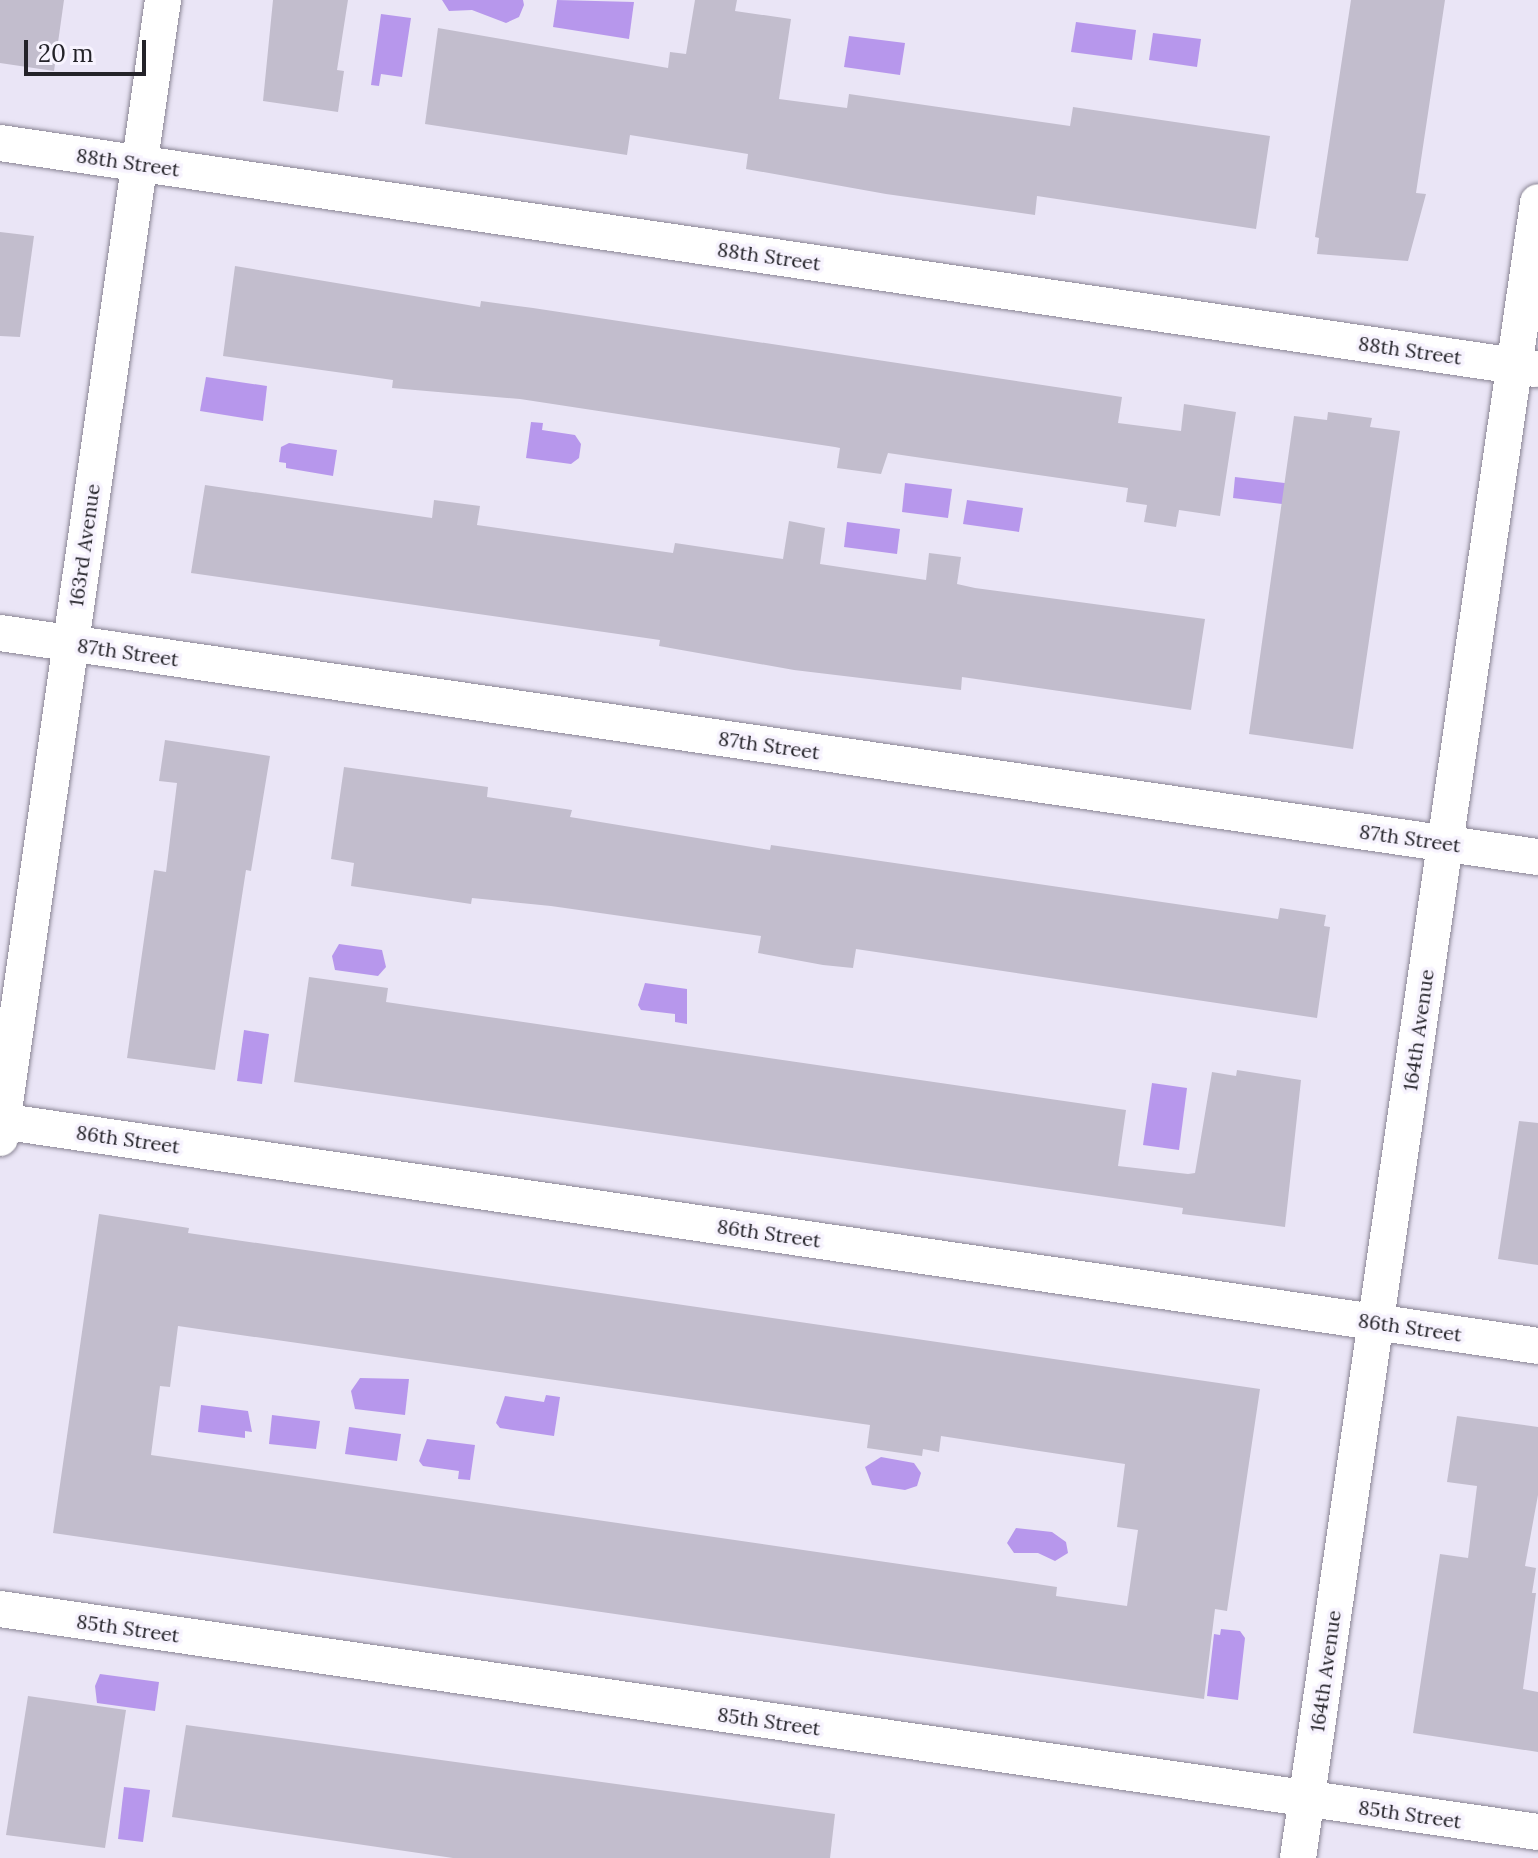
<!DOCTYPE html>
<style>
body{margin:0}
#map{position:relative;width:1538px;height:1858px;overflow:hidden;background:#eae5f6;font-family:Lora,serif}
div>[style]{position:absolute}
.water>*{inset:0;background:#b797ec}
.building>*{inset:0;background:#c2bdcd}
.roads{filter:drop-shadow(0 0 2px #898493) drop-shadow(0 0 2px #898493)}
.street>*{height:36px;margin:-18px;padding:0 18px;transform-origin:18px;border-radius:18px;background:#fff}
span{translate:-50% -50%;white-space:nowrap;text-align:center;line-height:1.15;-webkit-text-stroke:7px #f7f3fe;paint-order:stroke}
.street-label{font-size:20px;color:#242329}
.scale{position:absolute;left:24px;top:40px;width:122px;height:36px;box-sizing:border-box;border:4px solid #242329;border-top:0;padding-left:10px;font-size:24px;line-height:28px;white-space:nowrap;color:#242329;-webkit-text-stroke:6px #f7f3fe;paint-order:stroke}
</style>
<div id="map">
<div class="water">
<div style="clip-path:polygon(442px 0,523px 0,524px 5px,519px 17px,506px 23px,472px 10px,449px 11px)"></div>
<div style="clip-path:polygon(557px 0,634px 2px,629px 39px,553px 27px)"></div>
<div style="clip-path:polygon(381px 14px,411px 18px,402px 77px,381px 74px,379px 86px,371px 85px)"></div>
<div style="clip-path:polygon(1076px 22px,1136px 30px,1132px 60px,1071px 52px)"></div>
<div style="clip-path:polygon(1153px 33px,1201px 39px,1197px 67px,1149px 60px)"></div>
<div style="clip-path:polygon(849px 36px,905px 43px,900px 75px,844px 67px)"></div>
<div style="clip-path:polygon(206px 377px,267px 386px,263px 421px,200px 411px)"></div>
<div style="clip-path:polygon(531px 422px,543px 423px,542px 430px,575px 435px,581px 444px,579px 458px,571px 464px,526px 458px)"></div>
<div style="clip-path:polygon(289px 443px,337px 450px,333px 476px,286px 468px,286px 463px,279px 462px,281px 447px)"></div>
<div style="clip-path:polygon(1235px 477px,1293px 484px,1290px 505px,1233px 498px)"></div>
<div style="clip-path:polygon(905px 483px,952px 489px,948px 518px,902px 512px)"></div>
<div style="clip-path:polygon(967px 500px,1023px 508px,1019px 532px,963px 524px)"></div>
<div style="clip-path:polygon(847px 522px,900px 529px,897px 554px,844px 547px)"></div>
<div style="clip-path:polygon(339px 944px,382px 950px,386px 967px,378px 976px,335px 970px,332px 956px)"></div>
<div style="clip-path:polygon(645px 983px,687px 989px,687px 1024px,675px 1022px,675px 1014px,641px 1010px,638px 1005px)"></div>
<div style="clip-path:polygon(244px 1030px,269px 1034px,262px 1084px,237px 1081px)"></div>
<div style="clip-path:polygon(1152px 1083px,1187px 1088px,1179px 1150px,1143px 1145px)"></div>
<div style="clip-path:polygon(360px 1378px,409px 1379px,405px 1415px,355px 1409px,351px 1391px)"></div>
<div style="clip-path:polygon(546px 1395px,560px 1397px,554px 1436px,500px 1428px,496px 1423px,505px 1396px,544px 1402px)"></div>
<div style="clip-path:polygon(201px 1405px,248px 1411px,252px 1432px,245px 1431px,245px 1438px,198px 1432px)"></div>
<div style="clip-path:polygon(272px 1415px,320px 1421px,316px 1449px,269px 1444px)"></div>
<div style="clip-path:polygon(349px 1427px,401px 1434px,397px 1461px,345px 1454px)"></div>
<div style="clip-path:polygon(427px 1439px,475px 1445px,470px 1480px,458px 1479px,459px 1471px,423px 1466px,419px 1461px)"></div>
<div style="clip-path:polygon(881px 1457px,914px 1463px,921px 1473px,917px 1486px,905px 1490px,872px 1485px,865px 1467px)"></div>
<div style="clip-path:polygon(1016px 1528px,1052px 1532px,1066px 1542px,1068px 1553px,1055px 1561px,1038px 1553px,1014px 1553px,1007px 1543px)"></div>
<div style="clip-path:polygon(1221px 1629px,1240px 1631px,1245px 1638px,1238px 1700px,1207px 1696px,1214px 1634px,1220px 1635px)"></div>
<div style="clip-path:polygon(100px 1674px,159px 1682px,155px 1711px,97px 1703px,95px 1686px)"></div>
<div style="clip-path:polygon(124px 1787px,150px 1790px,143px 1842px,118px 1839px)"></div>
</div>
<div class="building">
<div style="clip-path:polygon(0 0,64px 0,54px 71px,0 63px)"></div>
<div style="clip-path:polygon(273px 0,348px 0,337px 70px,344px 71px,338px 112px,263px 101px)"></div>
<div style="clip-path:polygon(695px 0,737px 0,735px 11px,791px 19px,779px 99px,847px 108px,849px 94px,1070px 126px,1073px 107px,1270px 136px,1256px 229px,1037px 196px,1035px 215px,886px 194px,746px 169px,748px 154px,630px 135px,627px 155px,425px 124px,438px 28px,668px 68px,670px 52px,686px 54px)"></div>
<div style="clip-path:polygon(1351px 0,1445px 0,1416px 193px,1426px 194px,1408px 261px,1317px 254px,1319px 238px,1315px 237px)"></div>
<div style="clip-path:polygon(0 232px,34px 236px,20px 337px,0 336px)"></div>
<div style="clip-path:polygon(235px 266px,480px 307px,481px 301px,533px 308px,1122px 397px,1118px 423px,1181px 431px,1184px 404px,1236px 412px,1220px 516px,1179px 510px,1176px 527px,1144px 522px,1147px 505px,1126px 502px,1128px 488px,888px 453px,881px 474px,837px 468px,840px 448px,835px 447px,520px 399px,392px 388px,393px 380px,223px 356px)"></div>
<div style="clip-path:polygon(1328px 412px,1372px 418px,1370px 427px,1400px 431px,1353px 749px,1249px 734px,1294px 416px,1327px 420px)"></div>
<div style="clip-path:polygon(205px 485px,432px 518px,434px 500px,480px 506px,477px 525px,673px 553px,675px 543px,783px 559px,789px 521px,825px 528px,820px 564px,926px 580px,929px 553px,961px 557px,957px 584px,975px 588px,1205px 619px,1191px 710px,962px 677px,961px 690px,794px 670px,659px 646px,660px 640px,191px 573px)"></div>
<div style="clip-path:polygon(165px 740px,270px 756px,251px 871px,246px 870px,215px 1070px,127px 1058px,154px 870px,166px 872px,177px 783px,159px 781px)"></div>
<div style="clip-path:polygon(344px 767px,488px 787px,487px 797px,572px 810px,570px 817px,770px 850px,771px 845px,1278px 919px,1280px 908px,1326px 915px,1324px 926px,1330px 927px,1317px 1018px,856px 949px,853px 968px,823px 965px,758px 953px,761px 936px,551px 906px,472px 898px,471px 904px,351px 886px,354px 863px,331px 859px)"></div>
<div style="clip-path:polygon(309px 977px,388px 988px,386px 1002px,1126px 1110px,1118px 1166px,1188px 1174px,1195px 1173px,1212px 1072px,1236px 1076px,1237px 1070px,1301px 1080px,1285px 1227px,1182px 1214px,1183px 1208px,294px 1082px)"></div>
<div style="clip-path:polygon(1519px 1121px,1538px 1123px,1538px 1265px,1498px 1259px)"></div>
<div style="clip-path:polygon(evenodd,99px 1214px,189px 1228px,188px 1233px,1260px 1389px,1227px 1611px,1215px 1609px,1204px 1699px,53px 1533px,99px 1214px,178px 1326px,870px 1425px,867px 1448px,922px 1456px,923px 1449px,939px 1452px,941px 1436px,1125px 1464px,1117px 1527px,1138px 1530px,1127px 1606px,1056px 1596px,1057px 1587px,151px 1455px,160px 1386px,170px 1387px,178px 1326px)"></div>
<div style="clip-path:polygon(1457px 1416px,1538px 1427px,1538px 1495px,1525px 1566px,1536px 1568px,1532px 1593px,1536px 1593px,1523px 1689px,1538px 1692px,1538px 1752px,1413px 1733px,1440px 1554px,1468px 1558px,1477px 1486px,1447px 1482px)"></div>
<div style="clip-path:polygon(28px 1696px,126px 1710px,105px 1848px,6px 1835px)"></div>
<div style="clip-path:polygon(186px 1725px,835px 1814px,830px 1858px,453px 1858px,172px 1817px)"></div>
</div>
<div class="roads">
<div class="street">
<div style="left:0;top:143px;width:1553px;rotate:8.37deg"></div>
<div style="left:0;top:633px;width:1554px;rotate:8.29deg"></div>
<div style="left:0;top:1121px;width:1554px;rotate:8.32deg"></div>
<div style="left:0;top:1138px;width:1150px;rotate:-81.85deg"></div>
<div style="left:0;top:1609px;width:1554px;rotate:8.25deg"></div>
<div style="left:1298px;top:1858px;width:1673px;rotate:-81.75deg"></div>
</div>
</div>
<div class="street-label">
<span style="left:128px;top:162px;rotate:8deg">88th Street</span>
<span style="left:769px;top:256px;rotate:8deg">88th Street</span>
<span style="left:1410px;top:350px;rotate:8deg">88th Street</span>
<span style="left:84px;top:545px;rotate:-82deg">163rd Avenue</span>
<span style="left:128px;top:652px;rotate:8deg">87th Street</span>
<span style="left:769px;top:745px;rotate:8deg">87th Street</span>
<span style="left:1410px;top:838px;rotate:8deg">87th Street</span>
<span style="left:1418px;top:1030px;rotate:-82deg">164th Avenue</span>
<span style="left:128px;top:1139px;rotate:8deg">86th Street</span>
<span style="left:769px;top:1233px;rotate:8deg">86th Street</span>
<span style="left:1410px;top:1327px;rotate:8deg">86th Street</span>
<span style="left:128px;top:1628px;rotate:8deg">85th Street</span>
<span style="left:1325px;top:1671px;rotate:-82deg">164th Avenue</span>
<span style="left:769px;top:1721px;rotate:8deg">85th Street</span>
<span style="left:1410px;top:1814px;rotate:8deg">85th Street</span>
</div>
<div class="scale">20 m</div>
</div>
